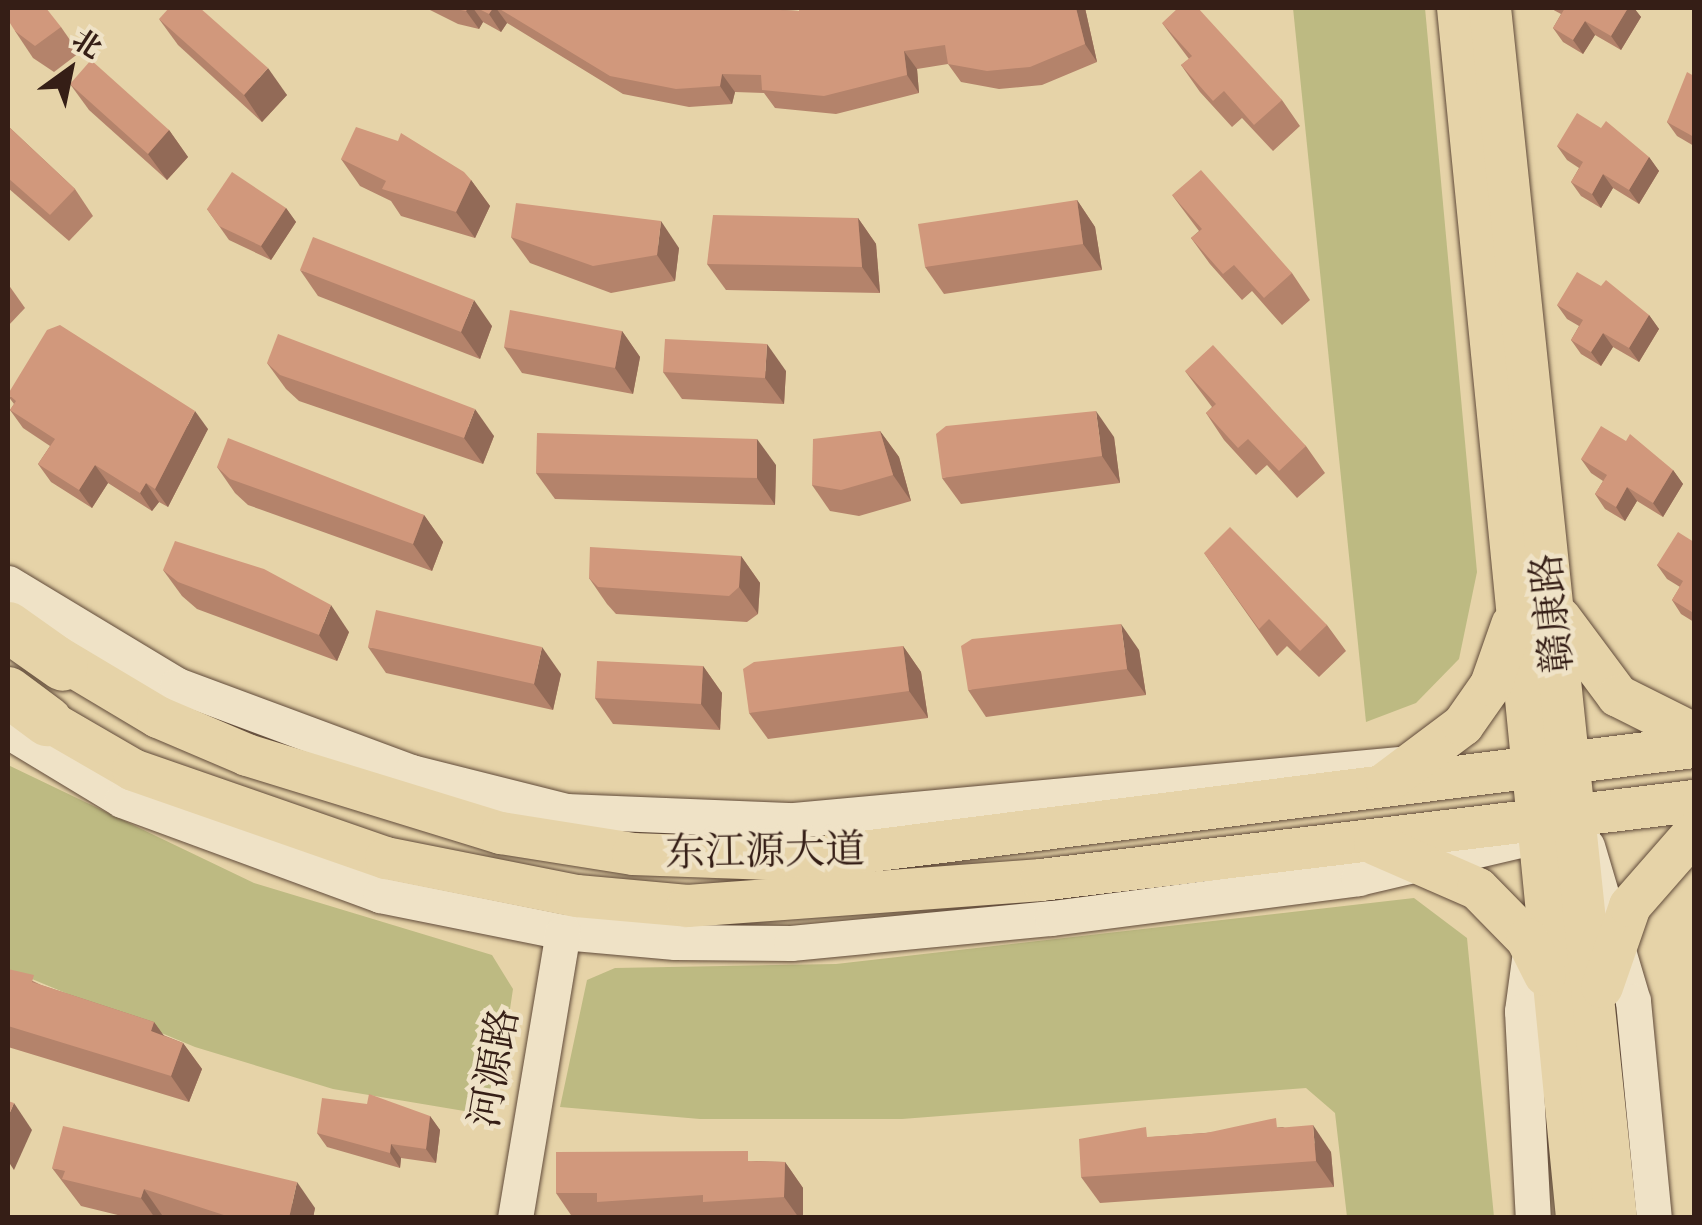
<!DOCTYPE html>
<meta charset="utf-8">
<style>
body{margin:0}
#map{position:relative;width:1702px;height:1225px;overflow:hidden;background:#e6d3a8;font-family:"IM FELL DW Pica","Noto Serif SC",serif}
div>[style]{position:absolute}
.green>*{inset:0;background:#bdba82}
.roads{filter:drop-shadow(0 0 2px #614b3a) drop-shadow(0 0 2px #614b3a)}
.minor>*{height:35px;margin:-17.5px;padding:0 17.5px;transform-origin:17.5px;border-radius:17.5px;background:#efe2c6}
.major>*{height:42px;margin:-21px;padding:0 21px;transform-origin:21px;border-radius:21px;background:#e6d3a8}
.highway>*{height:50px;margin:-25px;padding:0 25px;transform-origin:25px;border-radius:25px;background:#e6d3a8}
.wall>*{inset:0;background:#b4836b}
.shaded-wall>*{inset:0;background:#926a57}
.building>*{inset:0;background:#d1987c}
span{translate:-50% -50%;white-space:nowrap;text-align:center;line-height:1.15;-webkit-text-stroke:9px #efe2c6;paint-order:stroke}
.street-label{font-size:40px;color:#351e16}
.frame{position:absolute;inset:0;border:10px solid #351e16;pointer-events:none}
.north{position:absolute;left:20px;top:20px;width:100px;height:100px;-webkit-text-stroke:8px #efe2c6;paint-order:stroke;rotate:33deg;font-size:28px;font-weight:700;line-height:40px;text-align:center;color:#351e16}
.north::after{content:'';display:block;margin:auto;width:35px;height:45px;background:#351e16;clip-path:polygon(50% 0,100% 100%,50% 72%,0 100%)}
</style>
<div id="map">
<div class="green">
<div style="clip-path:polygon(1293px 8px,1425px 8px,1477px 572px,1459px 659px,1416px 703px,1366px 722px)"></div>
<div style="clip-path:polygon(8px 765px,254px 883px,492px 955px,513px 989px,494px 1116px,333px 1089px,195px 1047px,8px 969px)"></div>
<div style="clip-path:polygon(1414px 898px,1467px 938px,1494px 1217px,1347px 1217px,1335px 1113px,1306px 1088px,902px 1119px,700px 1119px,560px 1107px,587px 980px,615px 968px,836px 964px)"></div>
</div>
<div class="roads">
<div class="minor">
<div style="left:8px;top:583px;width:197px;rotate:31.1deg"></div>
<div style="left:177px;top:685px;width:250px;rotate:20.4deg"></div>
<div style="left:411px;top:772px;width:160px;rotate:14.1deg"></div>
<div style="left:566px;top:811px;width:228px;rotate:2.3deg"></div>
<div style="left:794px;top:820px;width:630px;rotate:-5.29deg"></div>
<div style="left:8px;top:731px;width:133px;rotate:31.2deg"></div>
<div style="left:122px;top:800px;width:275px;rotate:20.2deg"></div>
<div style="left:380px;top:895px;width:187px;rotate:11.4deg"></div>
<div style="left:563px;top:932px;width:112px;rotate:5.1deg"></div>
<div style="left:675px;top:942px;width:116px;rotate:0.5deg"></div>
<div style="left:791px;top:943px;width:262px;rotate:-5.5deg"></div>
<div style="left:1052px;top:918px;width:309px;rotate:-7.4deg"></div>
<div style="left:1358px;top:878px;width:175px;rotate:-13.2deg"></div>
<div style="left:1587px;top:846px;width:162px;rotate:73.5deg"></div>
<div style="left:1633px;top:1001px;width:218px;rotate:84.5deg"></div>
<div style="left:1532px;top:937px;width:75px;rotate:97.7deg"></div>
<div style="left:1522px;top:1011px;width:207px;rotate:87deg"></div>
<div style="left:515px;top:1218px;width:290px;rotate:-80.5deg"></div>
</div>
<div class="major">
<div style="left:1458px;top:8px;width:1216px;rotate:84.38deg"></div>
<div style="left:1490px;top:8px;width:1217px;rotate:84.06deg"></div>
<div style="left:1560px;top:618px;width:97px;rotate:53.4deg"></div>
<div style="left:1618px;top:696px;width:85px;rotate:26.6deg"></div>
<div style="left:39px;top:646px;width:139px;rotate:30.8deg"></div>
<div style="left:158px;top:717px;width:97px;rotate:23.1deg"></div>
<div style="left:247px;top:755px;width:266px;rotate:17.1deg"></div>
<div style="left:501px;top:833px;width:134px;rotate:9deg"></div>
<div style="left:633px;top:854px;width:166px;rotate:2.1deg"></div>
<div style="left:799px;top:860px;width:902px;rotate:-7.2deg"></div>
<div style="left:21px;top:705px;width:129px;rotate:30.1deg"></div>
<div style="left:133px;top:770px;width:268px;rotate:19.2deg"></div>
<div style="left:386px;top:858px;width:195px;rotate:11.3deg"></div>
<div style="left:577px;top:896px;width:111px;rotate:5.1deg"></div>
<div style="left:688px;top:906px;width:354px;rotate:-4.2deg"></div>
<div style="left:1041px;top:880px;width:658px;rotate:-6.9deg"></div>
<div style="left:1387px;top:782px;width:95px;rotate:-36.9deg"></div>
<div style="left:1463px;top:725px;width:49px;rotate:-55deg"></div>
<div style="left:1491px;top:685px;width:64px;rotate:-70.7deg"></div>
<div style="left:1375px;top:844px;width:112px;rotate:23.6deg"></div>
<div style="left:1478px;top:889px;width:70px;rotate:45.6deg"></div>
<div style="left:1527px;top:939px;width:40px;rotate:63.4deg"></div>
<div style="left:1602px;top:987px;width:86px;rotate:-70.9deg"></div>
<div style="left:1630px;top:906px;width:97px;rotate:-48.8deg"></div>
</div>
<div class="highway">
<div style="left:8px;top:627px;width:67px;rotate:35.3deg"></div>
<div style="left:8px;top:692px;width:49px;rotate:36.6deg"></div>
</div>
</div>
<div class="wall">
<div style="clip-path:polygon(426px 8px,746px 8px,799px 11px,799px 8px,1085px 8px,1097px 62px,1042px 85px,999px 89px,961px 82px,948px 64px,917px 69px,919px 93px,836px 114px,775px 108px,764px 93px,735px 92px,732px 104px,689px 107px,623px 94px,507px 23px,501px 32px,483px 22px,479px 29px,458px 24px)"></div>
<div style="clip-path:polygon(1550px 8px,1634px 8px,1641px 17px,1621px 50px,1595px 35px,1583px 54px,1563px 42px,1553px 28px,1561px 14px)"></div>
<div style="clip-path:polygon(159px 19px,287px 95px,262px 122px,178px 45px)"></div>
<div style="clip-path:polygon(1162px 23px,1282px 100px,1300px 126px,1273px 151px,1242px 118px,1232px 127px,1200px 92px,1181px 65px,1189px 59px)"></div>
<div style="clip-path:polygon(61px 27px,79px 53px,54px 72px,33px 58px,15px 31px)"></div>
<div style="clip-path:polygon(1694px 76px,1694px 146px,1677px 136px,1667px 122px)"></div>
<div style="clip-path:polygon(70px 84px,169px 130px,188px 157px,167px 180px,89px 110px)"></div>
<div style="clip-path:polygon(8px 126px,75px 189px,93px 216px,69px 241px,8px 188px)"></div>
<div style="clip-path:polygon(1557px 146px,1649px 157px,1659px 171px,1639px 204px,1613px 188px,1601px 208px,1581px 196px,1571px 182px,1579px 168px,1567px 160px)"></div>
<div style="clip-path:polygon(341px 159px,471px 180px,490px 206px,475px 238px,401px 216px,391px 201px,360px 186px)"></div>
<div style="clip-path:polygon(1172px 195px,1292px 273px,1310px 300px,1282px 325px,1252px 291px,1242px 300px,1210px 264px,1191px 238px,1199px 231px)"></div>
<div style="clip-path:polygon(1077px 200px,1095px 227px,1102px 270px,944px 294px,925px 267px)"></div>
<div style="clip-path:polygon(286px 208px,296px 222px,271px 260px,229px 240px,207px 209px)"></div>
<div style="clip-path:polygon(858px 218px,876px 244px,880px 293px,726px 290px,707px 264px)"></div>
<div style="clip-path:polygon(511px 237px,679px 248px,675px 281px,611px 293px,530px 263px)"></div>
<div style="clip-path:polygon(300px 270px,492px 326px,480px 359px,318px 296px)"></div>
<div style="clip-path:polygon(8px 284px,25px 308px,8px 326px)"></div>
<div style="clip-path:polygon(1557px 305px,1649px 315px,1659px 329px,1639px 362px,1613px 347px,1601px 366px,1581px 354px,1571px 340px,1579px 326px,1567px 319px)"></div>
<div style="clip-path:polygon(622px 331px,640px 357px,633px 394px,522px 373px,504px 347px)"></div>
<div style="clip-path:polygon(267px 363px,494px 436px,483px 464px,299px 401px,286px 389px)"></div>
<div style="clip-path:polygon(786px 371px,784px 404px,682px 399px,663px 372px)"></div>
<div style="clip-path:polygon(1185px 371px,1306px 446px,1325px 473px,1297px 498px,1267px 465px,1256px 475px,1224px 440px,1206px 413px,1212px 407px)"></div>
<div style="clip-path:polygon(8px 396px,208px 429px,168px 507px,159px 502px,152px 511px,108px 483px,92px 508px,51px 482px,38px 464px,50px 446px,23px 428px,10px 410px,14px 404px)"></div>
<div style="clip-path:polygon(880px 431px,899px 457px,911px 501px,859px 516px,830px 511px,812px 485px)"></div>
<div style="clip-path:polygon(1114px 437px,1120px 483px,961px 504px,942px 478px)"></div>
<div style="clip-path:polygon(1581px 459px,1673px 470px,1683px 484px,1663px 517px,1637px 501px,1625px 521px,1605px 509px,1595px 494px,1603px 481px,1591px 473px)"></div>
<div style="clip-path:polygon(776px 465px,775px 505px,555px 499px,536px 473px)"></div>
<div style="clip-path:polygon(217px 467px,424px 515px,443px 542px,432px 571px,248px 505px,235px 493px)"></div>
<div style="clip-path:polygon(1694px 542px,1694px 622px,1681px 614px,1672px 600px,1680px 587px,1667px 579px,1657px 565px)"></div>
<div style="clip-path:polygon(1204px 553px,1327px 625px,1346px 651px,1319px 677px,1287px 646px,1277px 656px)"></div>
<div style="clip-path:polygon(741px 556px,760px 583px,758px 614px,747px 622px,616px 614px,607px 604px,589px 578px)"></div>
<div style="clip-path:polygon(163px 570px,349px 632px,337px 661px,197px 609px,182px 596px)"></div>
<div style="clip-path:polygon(903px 646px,921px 672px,928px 718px,768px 739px,749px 713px)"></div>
<div style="clip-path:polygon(368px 647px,561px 674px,553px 710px,386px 673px)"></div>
<div style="clip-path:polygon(1139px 650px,1146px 695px,986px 717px,968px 690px)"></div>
<div style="clip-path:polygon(703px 666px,722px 693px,720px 730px,613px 724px,595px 698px)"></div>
<div style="clip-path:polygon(8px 969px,41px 985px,154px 1022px,163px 1035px,183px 1043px,202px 1069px,189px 1102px,8px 1047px)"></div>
<div style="clip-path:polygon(430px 1116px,440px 1130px,436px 1163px,401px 1158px,400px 1168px,327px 1147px,317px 1133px)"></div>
<div style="clip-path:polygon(1283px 1127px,1331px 1152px,1334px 1187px,1100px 1203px,1081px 1177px,1152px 1137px)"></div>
<div style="clip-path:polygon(755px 1161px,785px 1162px,803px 1188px,803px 1218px,573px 1218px,556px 1193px)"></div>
<div style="clip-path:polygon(52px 1168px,315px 1208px,313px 1218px,170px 1218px,162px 1215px,162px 1218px,130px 1218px,81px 1206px)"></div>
</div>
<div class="shaded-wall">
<div style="clip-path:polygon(468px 8px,473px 8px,483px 22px,479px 29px,466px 11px)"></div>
<div style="clip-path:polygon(493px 8px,496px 8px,507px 23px,501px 32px,489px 14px)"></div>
<div style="clip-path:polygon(1076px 8px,1085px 8px,1097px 62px,1085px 44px)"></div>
<div style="clip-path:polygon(1628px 8px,1634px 8px,1641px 17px,1621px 50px,1611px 36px)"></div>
<div style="clip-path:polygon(1585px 21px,1595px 35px,1583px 54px,1573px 40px)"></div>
<div style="clip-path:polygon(904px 51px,917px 69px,919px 93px,907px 75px)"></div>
<div style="clip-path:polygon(268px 68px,287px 95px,262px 122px,244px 95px)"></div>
<div style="clip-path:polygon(722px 74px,735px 92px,732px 104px,720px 86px)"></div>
<div style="clip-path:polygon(169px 130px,188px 157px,167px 180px,148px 154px)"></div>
<div style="clip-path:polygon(1649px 157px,1659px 171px,1639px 204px,1629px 190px)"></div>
<div style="clip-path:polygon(1603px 174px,1613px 188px,1601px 208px,1592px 194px)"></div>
<div style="clip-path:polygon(471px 180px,490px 206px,475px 238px,456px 212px)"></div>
<div style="clip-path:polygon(1077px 200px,1095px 227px,1102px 270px,1083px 244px)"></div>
<div style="clip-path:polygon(286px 208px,296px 222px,271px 260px,261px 246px)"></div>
<div style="clip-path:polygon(858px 218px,876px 244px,880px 293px,862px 267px)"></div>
<div style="clip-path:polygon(661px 221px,679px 248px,675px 281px,657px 255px)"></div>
<div style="clip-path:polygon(474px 300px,492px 326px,480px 359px,461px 332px)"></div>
<div style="clip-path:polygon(1649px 315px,1659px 329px,1639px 362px,1629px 348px)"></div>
<div style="clip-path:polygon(622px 331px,640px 357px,633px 394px,615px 368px)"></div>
<div style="clip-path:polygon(1603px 333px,1613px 347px,1601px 366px,1591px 352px)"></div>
<div style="clip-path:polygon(767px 344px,786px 371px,784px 404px,765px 378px)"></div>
<div style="clip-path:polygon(475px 409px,494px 436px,483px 464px,464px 438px)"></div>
<div style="clip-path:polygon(195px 411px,208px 429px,168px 507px,155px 489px)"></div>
<div style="clip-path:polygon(1096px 411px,1114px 437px,1120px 483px,1102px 456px)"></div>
<div style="clip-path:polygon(880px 431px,899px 457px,911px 501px,893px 475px)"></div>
<div style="clip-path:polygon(757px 439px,776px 465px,775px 505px,757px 478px)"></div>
<div style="clip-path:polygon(95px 465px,108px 483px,92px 508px,79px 490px)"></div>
<div style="clip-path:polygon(1673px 470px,1683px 484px,1663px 517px,1653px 503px)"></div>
<div style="clip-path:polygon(146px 483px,159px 502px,152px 511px,140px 493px)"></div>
<div style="clip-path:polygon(1627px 487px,1637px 501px,1625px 521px,1616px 507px)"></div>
<div style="clip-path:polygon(424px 515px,443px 542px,432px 571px,413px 544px)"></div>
<div style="clip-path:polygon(741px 556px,760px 583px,758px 614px,739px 587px)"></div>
<div style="clip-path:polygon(331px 605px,349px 632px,337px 661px,319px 635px)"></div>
<div style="clip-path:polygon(1121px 624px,1139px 650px,1146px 695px,1127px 669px)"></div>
<div style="clip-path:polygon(903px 646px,921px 672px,928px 718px,909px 691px)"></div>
<div style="clip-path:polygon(542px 647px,561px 674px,553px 710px,534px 684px)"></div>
<div style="clip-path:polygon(703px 666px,722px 693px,720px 730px,701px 704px)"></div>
<div style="clip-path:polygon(154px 1022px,173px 1048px,151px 1031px)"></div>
<div style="clip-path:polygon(183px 1043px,202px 1069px,189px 1102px,171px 1076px)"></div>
<div style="clip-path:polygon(14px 1103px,32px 1130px,14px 1170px,8px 1161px,8px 1117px)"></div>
<div style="clip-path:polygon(430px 1116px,440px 1130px,436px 1163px,426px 1149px)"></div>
<div style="clip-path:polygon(1313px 1125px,1331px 1152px,1334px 1187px,1316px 1161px)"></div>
<div style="clip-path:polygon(391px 1144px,401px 1158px,400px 1168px,390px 1153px)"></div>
<div style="clip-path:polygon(785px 1162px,803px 1188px,803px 1218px,799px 1218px,784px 1197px)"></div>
<div style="clip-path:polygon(297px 1182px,315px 1208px,313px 1218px,289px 1218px)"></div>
<div style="clip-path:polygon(144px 1189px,162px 1215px,162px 1218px,155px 1218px,141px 1198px)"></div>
</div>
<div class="building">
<div style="clip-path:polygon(8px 8px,46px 8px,61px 27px,35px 46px,15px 31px,8px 20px)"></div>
<div style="clip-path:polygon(169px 8px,200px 8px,268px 68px,244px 95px,159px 19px)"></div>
<div style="clip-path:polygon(450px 8px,468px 8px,466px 11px)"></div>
<div style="clip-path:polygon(477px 8px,493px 8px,489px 14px)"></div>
<div style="clip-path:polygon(498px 8px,746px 8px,799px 11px,799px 8px,1076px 8px,1085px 44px,1030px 67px,987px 71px,948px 64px,945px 45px,904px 51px,907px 75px,824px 96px,762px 90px,761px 75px,722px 74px,720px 86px,676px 89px,610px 76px)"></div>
<div style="clip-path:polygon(1178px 8px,1198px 8px,1282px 100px,1254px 125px,1224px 91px,1213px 101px,1181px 65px,1192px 56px,1162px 23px)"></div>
<div style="clip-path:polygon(1563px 8px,1628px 8px,1611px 36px,1585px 21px,1573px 40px,1553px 28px,1565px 8px)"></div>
<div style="clip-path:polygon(91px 60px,169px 130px,148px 154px,70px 84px)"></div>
<div style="clip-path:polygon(1687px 72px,1694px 76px,1694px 137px,1667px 122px)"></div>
<div style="clip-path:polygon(1577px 113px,1601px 128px,1606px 121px,1649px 157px,1629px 190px,1603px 174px,1592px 194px,1571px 182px,1583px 162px,1557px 146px)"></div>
<div style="clip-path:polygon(8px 126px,75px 189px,50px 215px,8px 178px)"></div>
<div style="clip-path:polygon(356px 127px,398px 141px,401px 133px,464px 172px,471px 180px,456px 212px,382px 189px,386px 181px,341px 159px)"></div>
<div style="clip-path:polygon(1201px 170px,1292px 273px,1264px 298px,1234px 265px,1223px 274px,1191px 238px,1202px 229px,1172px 195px)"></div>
<div style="clip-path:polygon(232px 172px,286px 208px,261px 246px,219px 226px,207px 209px)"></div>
<div style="clip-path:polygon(1077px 200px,1083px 244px,925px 267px,918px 224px)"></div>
<div style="clip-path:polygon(516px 203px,661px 221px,657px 255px,593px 266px,511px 237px)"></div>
<div style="clip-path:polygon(713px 215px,858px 218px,862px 267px,707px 264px)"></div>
<div style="clip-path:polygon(313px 237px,474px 300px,461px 332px,300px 270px)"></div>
<div style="clip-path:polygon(1577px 272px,1601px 286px,1606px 280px,1649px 315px,1629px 348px,1603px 333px,1591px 352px,1571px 340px,1583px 320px,1557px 305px)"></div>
<div style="clip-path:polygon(510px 310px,622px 331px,615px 368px,504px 347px)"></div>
<div style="clip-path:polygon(60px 325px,195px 411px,155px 489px,146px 483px,140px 493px,95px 465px,79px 490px,38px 464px,55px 439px,10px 410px,16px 401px,8px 394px,47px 330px)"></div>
<div style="clip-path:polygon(278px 334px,475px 409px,464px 438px,280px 375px,267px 363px)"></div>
<div style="clip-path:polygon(665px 339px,767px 344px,765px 378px,663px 372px)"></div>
<div style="clip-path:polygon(1213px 345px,1306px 446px,1279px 471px,1248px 439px,1238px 448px,1206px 413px,1216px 404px,1185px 371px)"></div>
<div style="clip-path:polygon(1096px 411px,1102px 456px,942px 478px,936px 434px,946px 426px)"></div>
<div style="clip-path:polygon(1601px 426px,1626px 441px,1630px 434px,1673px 470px,1653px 503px,1627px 487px,1616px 507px,1595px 494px,1607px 475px,1581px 459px)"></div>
<div style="clip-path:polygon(880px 431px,893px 475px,841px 490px,812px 485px,813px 439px)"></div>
<div style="clip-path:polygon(537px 433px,757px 439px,757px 478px,536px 473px)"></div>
<div style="clip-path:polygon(228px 438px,424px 515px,413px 544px,230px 479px,217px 467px)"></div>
<div style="clip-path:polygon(1230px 527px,1327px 625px,1300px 651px,1269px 619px,1259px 629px,1204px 553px)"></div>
<div style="clip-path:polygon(1678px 532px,1694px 542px,1694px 608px,1692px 612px,1672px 600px,1683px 581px,1657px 565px)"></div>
<div style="clip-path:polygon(175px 541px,264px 569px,331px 605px,319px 635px,178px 582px,163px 570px)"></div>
<div style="clip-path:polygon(590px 547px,741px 556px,739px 587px,729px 596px,598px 587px,589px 578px)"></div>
<div style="clip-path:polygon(376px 610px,542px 647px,534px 684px,368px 647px)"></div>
<div style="clip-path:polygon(1121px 624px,1127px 669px,968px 690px,961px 646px,972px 639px)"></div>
<div style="clip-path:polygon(903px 646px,909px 691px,749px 713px,743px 669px,754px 662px)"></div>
<div style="clip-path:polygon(597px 661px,703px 666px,701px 704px,595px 698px)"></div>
<div style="clip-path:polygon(8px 969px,34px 975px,32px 982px,154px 1022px,151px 1031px,183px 1043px,171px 1076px,8px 1026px)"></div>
<div style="clip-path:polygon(369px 1094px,430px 1116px,426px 1149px,391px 1144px,390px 1153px,317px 1133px,322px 1098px,367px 1104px)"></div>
<div style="clip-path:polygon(8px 1101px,14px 1103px,8px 1117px)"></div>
<div style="clip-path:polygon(1276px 1118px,1277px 1128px,1313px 1125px,1316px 1161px,1081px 1177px,1079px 1139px,1146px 1127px,1147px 1137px,1206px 1133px)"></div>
<div style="clip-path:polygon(63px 1126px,297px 1182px,289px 1218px,233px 1218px,144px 1189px,141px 1198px,62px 1179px,65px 1171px,52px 1168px)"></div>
<div style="clip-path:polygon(748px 1151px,748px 1161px,785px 1162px,784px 1197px,703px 1202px,703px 1195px,597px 1202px,597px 1193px,556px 1193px,556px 1152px)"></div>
</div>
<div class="street-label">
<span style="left:1554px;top:613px;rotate:-96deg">赣康路</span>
<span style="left:765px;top:853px;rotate:-1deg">东江源大道</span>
<span style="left:496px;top:1068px;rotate:-80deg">河源路</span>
</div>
<div class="frame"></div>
<div class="north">北</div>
</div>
